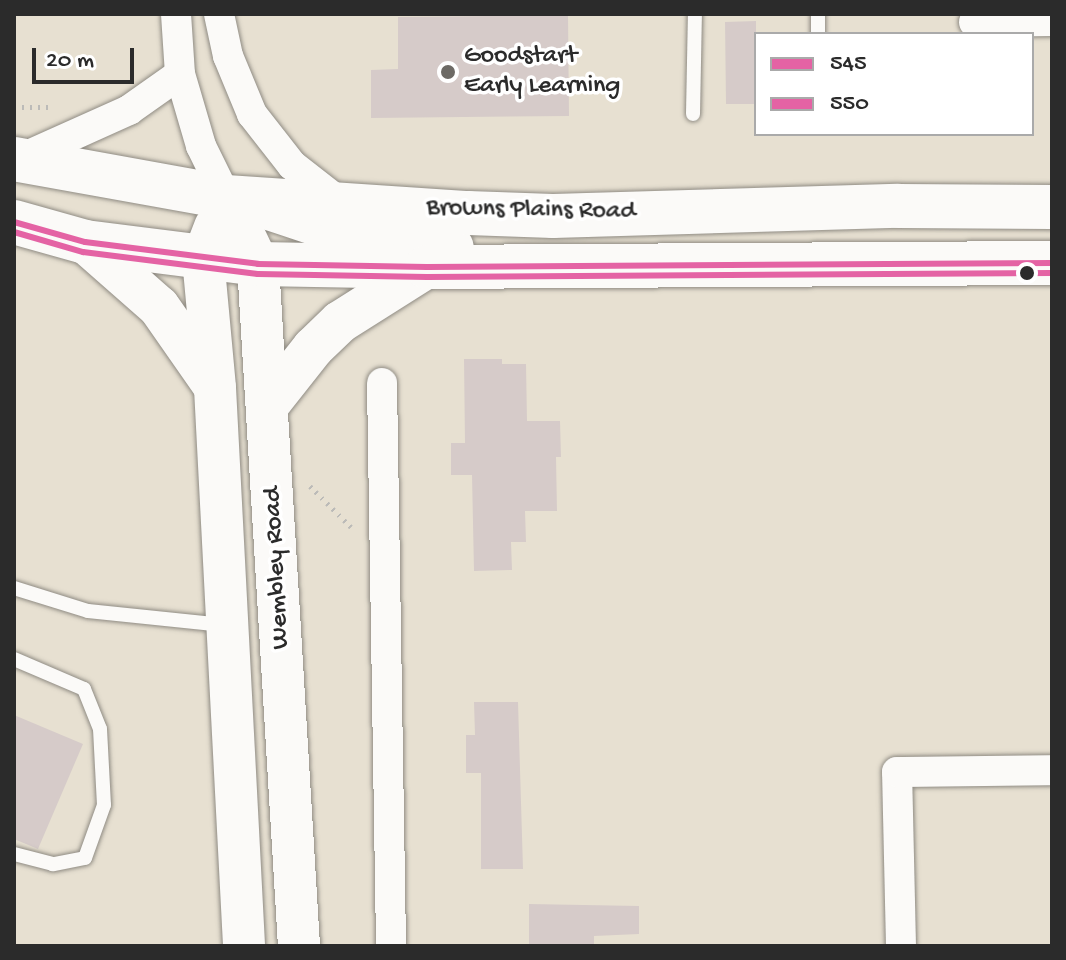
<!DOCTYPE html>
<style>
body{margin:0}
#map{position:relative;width:1066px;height:960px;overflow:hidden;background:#e7e0d1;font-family:"Gochi Hand",sans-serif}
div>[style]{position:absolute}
.building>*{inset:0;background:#d6cbc9}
.path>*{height:5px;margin-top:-2.5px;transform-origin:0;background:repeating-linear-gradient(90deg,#bcbbb8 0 2px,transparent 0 8px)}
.roads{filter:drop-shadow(0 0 2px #8f8b83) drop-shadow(0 0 2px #8f8b83)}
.service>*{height:14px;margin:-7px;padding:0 7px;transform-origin:7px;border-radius:7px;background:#fbfaf8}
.minor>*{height:30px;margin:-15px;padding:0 15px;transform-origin:15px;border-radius:15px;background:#fbfaf8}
.secondary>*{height:42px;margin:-21px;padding:0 21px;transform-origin:21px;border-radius:21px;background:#fbfaf8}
.primary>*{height:44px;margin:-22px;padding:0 22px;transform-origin:22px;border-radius:22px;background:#fbfaf8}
.bus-1>*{height:6px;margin:-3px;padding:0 3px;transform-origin:3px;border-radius:3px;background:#e463a4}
.bus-2>*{height:6px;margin:-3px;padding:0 3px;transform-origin:3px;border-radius:3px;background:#e463a4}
.dots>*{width:22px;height:22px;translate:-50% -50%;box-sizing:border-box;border:4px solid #fff;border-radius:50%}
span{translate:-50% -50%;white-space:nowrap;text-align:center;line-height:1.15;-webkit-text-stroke:7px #fff;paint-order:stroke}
.poi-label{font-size:26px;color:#2b2b2b}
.left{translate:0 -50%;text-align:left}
.street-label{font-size:26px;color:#2b2b2b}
.frame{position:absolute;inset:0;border:16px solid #2b2b2b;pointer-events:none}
.legend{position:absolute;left:754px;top:32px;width:280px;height:104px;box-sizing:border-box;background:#fff;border:2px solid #aaa;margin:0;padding:10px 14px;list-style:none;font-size:24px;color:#2b2b2b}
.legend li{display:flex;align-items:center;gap:16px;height:40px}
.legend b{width:40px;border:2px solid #aaa}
.scale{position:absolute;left:32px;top:48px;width:102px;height:36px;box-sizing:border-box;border:4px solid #2b2b2b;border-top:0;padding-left:10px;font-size:24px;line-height:28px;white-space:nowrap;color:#2b2b2b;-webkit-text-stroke:6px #fff;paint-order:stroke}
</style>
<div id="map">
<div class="building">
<div style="clip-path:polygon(568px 15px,569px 116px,371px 118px,371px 70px,398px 69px,398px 17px)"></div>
<div style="clip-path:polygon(756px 21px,756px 104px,726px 104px,725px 22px)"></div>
<div style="clip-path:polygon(464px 359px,502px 359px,502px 364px,526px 364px,527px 421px,560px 421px,561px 457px,556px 457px,557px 511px,525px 511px,526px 542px,511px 542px,512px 570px,474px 571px,472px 475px,451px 475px,451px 443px,465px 443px)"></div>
<div style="clip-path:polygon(474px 702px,518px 702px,523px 869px,481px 869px,481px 773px,466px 773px,466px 735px,475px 735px)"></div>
<div style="clip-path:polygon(14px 715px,83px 744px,38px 849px,14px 839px)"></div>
<div style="clip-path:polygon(529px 904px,639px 906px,639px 934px,594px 936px,594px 946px,529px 946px)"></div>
</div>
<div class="path">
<div style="left:14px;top:107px;width:39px"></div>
<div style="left:310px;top:486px;width:58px;rotate:45deg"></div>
</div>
<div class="roads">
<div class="service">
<div style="left:818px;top:14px;width:20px;rotate:90deg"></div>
<div style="left:693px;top:114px;width:100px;rotate:-88.9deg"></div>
<div style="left:14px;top:588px;width:77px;rotate:17.3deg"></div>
<div style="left:88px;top:611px;width:136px;rotate:5.9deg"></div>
<div style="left:14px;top:659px;width:76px;rotate:23.2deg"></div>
<div style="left:84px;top:689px;width:43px;rotate:68.2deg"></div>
<div style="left:100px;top:729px;width:76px;rotate:87deg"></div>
<div style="left:104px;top:805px;width:56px;rotate:109.7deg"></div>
<div style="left:85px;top:858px;width:33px;rotate:169deg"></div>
<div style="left:53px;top:864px;width:40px;rotate:-165.6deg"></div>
</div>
<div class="minor">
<div style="left:176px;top:14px;width:60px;rotate:86.2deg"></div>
<div style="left:180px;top:74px;width:75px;rotate:73.7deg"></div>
<div style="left:201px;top:146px;width:57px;rotate:63.9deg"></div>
<div style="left:219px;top:14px;width:43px;rotate:77.9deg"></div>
<div style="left:228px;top:56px;width:63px;rotate:67.5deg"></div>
<div style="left:252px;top:114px;width:65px;rotate:51.9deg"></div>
<div style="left:292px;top:165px;width:63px;rotate:38deg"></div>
<div style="left:974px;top:22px;width:78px;rotate:-0.7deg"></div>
<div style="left:20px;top:159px;width:120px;rotate:-24.2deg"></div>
<div style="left:129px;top:110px;width:62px;rotate:-35.2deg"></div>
<div style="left:382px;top:383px;width:563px;rotate:89.08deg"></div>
<div style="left:901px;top:946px;width:174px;rotate:-91.3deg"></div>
<div style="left:897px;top:772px;width:155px;rotate:-0.7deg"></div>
</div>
<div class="secondary">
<div style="left:226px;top:197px;width:74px;rotate:64.5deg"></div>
<div style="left:258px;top:264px;width:683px;rotate:86.56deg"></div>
<div style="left:269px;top:209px;width:95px;rotate:18.4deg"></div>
<div style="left:359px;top:239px;width:94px;rotate:4.9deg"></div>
<div style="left:215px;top:227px;width:33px;rotate:111deg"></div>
<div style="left:203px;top:258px;width:131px;rotate:84.7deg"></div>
<div style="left:215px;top:388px;width:559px;rotate:87.02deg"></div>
<div style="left:85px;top:242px;width:98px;rotate:41.3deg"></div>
<div style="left:159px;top:307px;width:93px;rotate:55.1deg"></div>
<div style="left:268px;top:405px;width:73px;rotate:-51.7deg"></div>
<div style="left:313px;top:348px;width:37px;rotate:-44deg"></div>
<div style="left:340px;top:322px;width:103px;rotate:-32.3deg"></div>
</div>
<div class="primary">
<div style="left:14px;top:159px;width:215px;rotate:10.2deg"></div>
<div style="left:226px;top:197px;width:243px;rotate:3.8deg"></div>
<div style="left:468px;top:213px;width:85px;rotate:2deg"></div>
<div style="left:553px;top:216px;width:345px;rotate:-1.7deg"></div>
<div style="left:898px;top:206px;width:154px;rotate:0.4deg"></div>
<div style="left:14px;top:222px;width:74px;rotate:15.7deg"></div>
<div style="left:85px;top:242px;width:174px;rotate:7.2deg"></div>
<div style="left:258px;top:264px;width:169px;rotate:1deg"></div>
<div style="left:427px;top:267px;width:625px;rotate:-0.37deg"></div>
</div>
</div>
<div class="bus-1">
<div style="left:14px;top:222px;width:74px;rotate:15.7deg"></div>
<div style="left:85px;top:242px;width:174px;rotate:7.2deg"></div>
<div style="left:258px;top:264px;width:169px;rotate:1deg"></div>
<div style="left:427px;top:267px;width:625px;rotate:-0.37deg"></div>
</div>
<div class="bus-2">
<div style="left:14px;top:232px;width:72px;rotate:16.2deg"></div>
<div style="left:83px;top:252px;width:176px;rotate:7.2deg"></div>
<div style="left:258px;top:274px;width:169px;rotate:1deg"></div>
<div style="left:427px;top:277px;width:625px;rotate:-0.37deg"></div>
</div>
<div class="dots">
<div style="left:448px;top:72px;background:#6d6a65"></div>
<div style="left:1027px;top:273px;background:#2b2b2b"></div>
</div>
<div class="poi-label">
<span class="left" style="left:464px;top:72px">Goodstart<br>Early Learning</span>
</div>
<div class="street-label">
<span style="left:531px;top:211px;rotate:1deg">Browns Plains Road</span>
<span style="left:278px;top:568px;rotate:-93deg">Wembley Road</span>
</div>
<div class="frame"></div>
<ul class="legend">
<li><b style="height:10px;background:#e463a4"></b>545</li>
<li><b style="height:10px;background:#e463a4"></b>550</li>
</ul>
<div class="scale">20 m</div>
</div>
